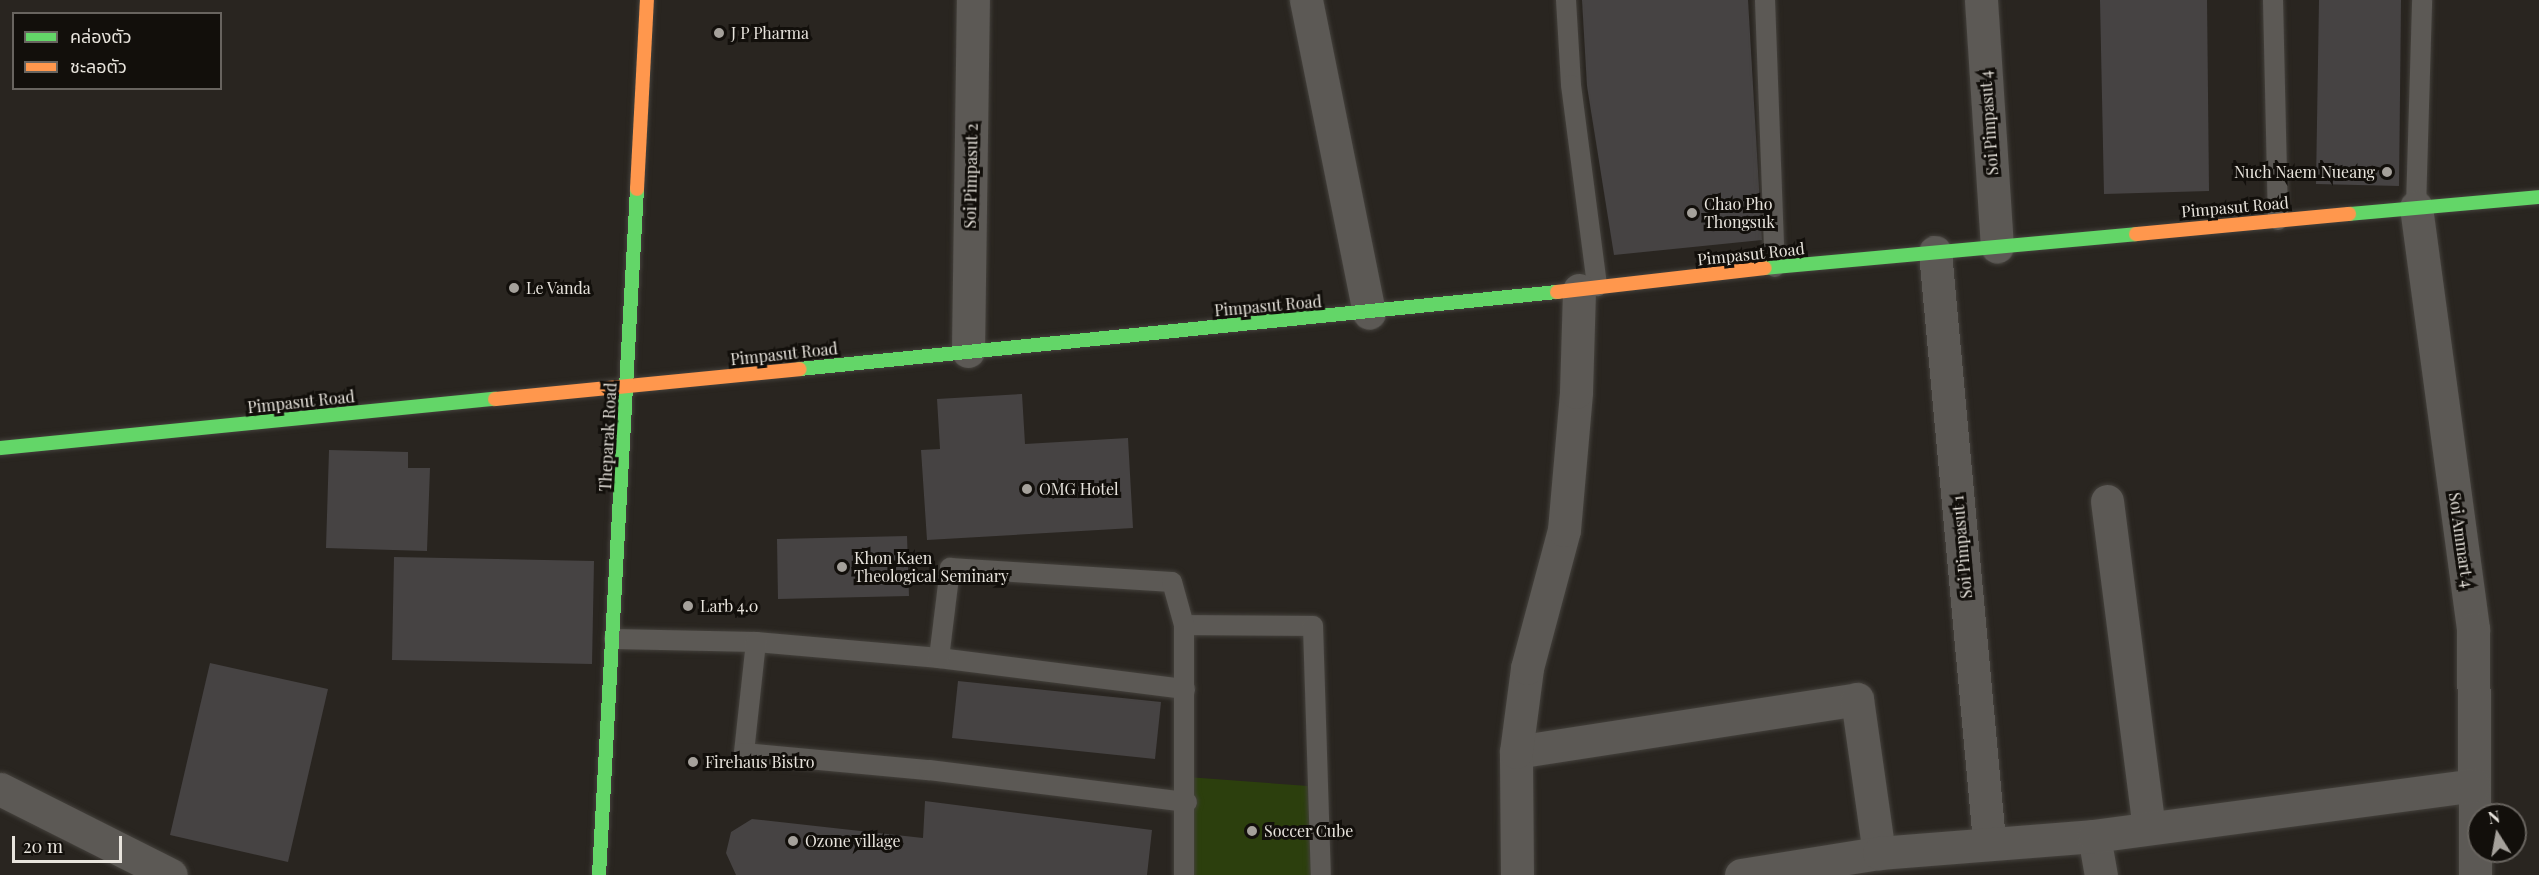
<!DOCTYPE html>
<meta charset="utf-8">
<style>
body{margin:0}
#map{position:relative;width:2539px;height:875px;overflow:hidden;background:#292520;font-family:"Playfair Display","Noto Sans Thai",serif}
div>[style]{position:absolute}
.green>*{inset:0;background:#2c3f0d}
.building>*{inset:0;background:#464343}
.roads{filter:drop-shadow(0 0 2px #44413c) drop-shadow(0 0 2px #44413c)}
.lane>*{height:20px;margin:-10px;padding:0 10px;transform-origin:10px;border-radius:10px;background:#5c5955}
.street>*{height:33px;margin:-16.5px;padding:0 16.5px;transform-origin:16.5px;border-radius:16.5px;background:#5c5955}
.fast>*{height:14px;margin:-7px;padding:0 7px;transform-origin:7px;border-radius:7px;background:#63d668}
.slow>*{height:14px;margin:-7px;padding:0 7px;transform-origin:7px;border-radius:7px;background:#ff974d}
.dots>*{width:16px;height:16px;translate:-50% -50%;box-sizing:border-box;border:3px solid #120f0b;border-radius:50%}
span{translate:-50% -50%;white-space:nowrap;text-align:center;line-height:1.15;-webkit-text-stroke:6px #120f0b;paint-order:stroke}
.poi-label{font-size:16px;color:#e8e4dd}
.left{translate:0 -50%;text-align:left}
.right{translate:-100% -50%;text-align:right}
.street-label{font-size:16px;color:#e8e4dd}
.legend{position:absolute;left:12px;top:12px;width:210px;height:78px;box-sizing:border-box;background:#120f0b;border:2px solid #68645f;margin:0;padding:8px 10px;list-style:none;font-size:18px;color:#e8e4dd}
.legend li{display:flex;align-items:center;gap:12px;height:30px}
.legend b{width:30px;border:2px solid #68645f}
.north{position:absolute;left:2467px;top:803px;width:60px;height:60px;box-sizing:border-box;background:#120f0b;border:2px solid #68645f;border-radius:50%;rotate:349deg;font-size:16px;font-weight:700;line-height:24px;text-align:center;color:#e8e4dd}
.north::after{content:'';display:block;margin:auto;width:21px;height:27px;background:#a5a19b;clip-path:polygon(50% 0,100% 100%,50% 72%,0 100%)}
.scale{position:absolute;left:12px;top:836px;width:110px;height:27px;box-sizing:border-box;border:3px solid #e8e4dd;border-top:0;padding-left:8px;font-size:18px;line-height:21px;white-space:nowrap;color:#e8e4dd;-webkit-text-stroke:4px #120f0b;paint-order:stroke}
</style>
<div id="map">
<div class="green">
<div style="clip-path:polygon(1187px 777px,1322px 787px,1316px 875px,1182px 875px)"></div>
</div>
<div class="building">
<div style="clip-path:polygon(1582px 0,1748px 0,1762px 240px,1614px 255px,1587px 86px)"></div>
<div style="clip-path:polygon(2100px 0,2207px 0,2209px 191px,2104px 194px)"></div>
<div style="clip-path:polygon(2319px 0,2401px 0,2399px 186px,2316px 184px)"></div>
<div style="clip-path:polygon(1022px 394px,1025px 444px,1128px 438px,1133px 528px,927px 540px,921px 450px,940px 449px,937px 399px)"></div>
<div style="clip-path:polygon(329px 450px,408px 452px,408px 468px,430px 468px,427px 551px,326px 548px)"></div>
<div style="clip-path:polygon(907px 536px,909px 596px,778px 599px,777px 539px)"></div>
<div style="clip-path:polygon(394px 557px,594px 561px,592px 664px,392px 660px)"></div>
<div style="clip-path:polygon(210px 663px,328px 689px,288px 862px,170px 835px)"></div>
<div style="clip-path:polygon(958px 681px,1161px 702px,1155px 759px,952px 738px)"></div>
<div style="clip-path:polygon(925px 801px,1152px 830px,1147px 875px,736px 875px,726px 853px,731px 832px,752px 819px,923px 838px)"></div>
</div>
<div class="roads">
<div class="lane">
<div style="left:1566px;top:0;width:85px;rotate:86.6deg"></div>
<div style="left:1571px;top:85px;width:203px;rotate:82.6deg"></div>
<div style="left:1765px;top:0;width:267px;rotate:87.9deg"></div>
<div style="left:2273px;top:0;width:220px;rotate:88.7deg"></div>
<div style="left:2416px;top:207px;width:207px;rotate:-88.3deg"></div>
<div style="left:1184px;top:625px;width:129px;rotate:0.4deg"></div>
<div style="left:1313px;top:626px;width:249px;rotate:88.2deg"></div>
<div style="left:614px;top:639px;width:142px;rotate:1.2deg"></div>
<div style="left:756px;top:642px;width:184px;rotate:5deg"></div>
<div style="left:939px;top:658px;width:248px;rotate:7.2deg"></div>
<div style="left:756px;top:642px;width:112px;rotate:96.2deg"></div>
<div style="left:744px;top:753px;width:186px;rotate:5.3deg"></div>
<div style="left:929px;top:770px;width:260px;rotate:7.1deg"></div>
<div style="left:939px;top:658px;width:91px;rotate:-83deg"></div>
<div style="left:950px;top:568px;width:222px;rotate:3.6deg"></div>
<div style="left:1172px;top:582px;width:45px;rotate:74.4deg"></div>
<div style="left:1184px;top:625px;width:250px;rotate:90deg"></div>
</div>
<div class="street">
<div style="left:1306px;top:0;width:319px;rotate:78.6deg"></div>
<div style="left:1981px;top:0;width:247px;rotate:86.3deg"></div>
<div style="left:2416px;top:207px;width:426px;rotate:82.3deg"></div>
<div style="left:2473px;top:629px;width:246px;rotate:89.5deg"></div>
<div style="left:1935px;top:252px;width:591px;rotate:84.76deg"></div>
<div style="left:968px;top:351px;width:351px;rotate:-89.2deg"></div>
<div style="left:2107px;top:501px;width:329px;rotate:82.7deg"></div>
<div style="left:1516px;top:752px;width:345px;rotate:-8.8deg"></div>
<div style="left:1857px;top:699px;width:156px;rotate:81.9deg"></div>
<div style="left:0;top:789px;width:191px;rotate:26.7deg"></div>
<div style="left:2094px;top:836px;width:40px;rotate:80deg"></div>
<div style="left:1517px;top:875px;width:123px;rotate:-90.5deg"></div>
<div style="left:1516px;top:752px;width:85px;rotate:-82.5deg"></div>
<div style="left:1527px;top:668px;width:143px;rotate:-75deg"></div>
<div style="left:1564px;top:530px;width:139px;rotate:-85deg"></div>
<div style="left:1576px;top:392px;width:102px;rotate:-88.3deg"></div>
<div style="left:1741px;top:875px;width:140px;rotate:-9.1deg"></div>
<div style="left:1879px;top:853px;width:216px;rotate:-4.5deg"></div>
<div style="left:2094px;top:836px;width:383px;rotate:-7.6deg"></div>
</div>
<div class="fast">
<div style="left:2349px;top:214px;width:191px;rotate:-5.1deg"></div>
<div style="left:1765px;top:268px;width:373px;rotate:-5.2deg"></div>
<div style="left:800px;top:369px;width:761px;rotate:-5.81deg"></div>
<div style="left:0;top:448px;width:497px;rotate:-5.7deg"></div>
<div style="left:599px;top:875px;width:687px;rotate:-86.83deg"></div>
</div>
<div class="slow">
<div style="left:637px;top:189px;width:189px;rotate:-87deg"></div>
<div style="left:2136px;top:234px;width:214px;rotate:-5.4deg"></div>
<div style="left:1557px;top:292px;width:209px;rotate:-6.6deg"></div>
<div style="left:495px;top:399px;width:306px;rotate:-5.6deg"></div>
</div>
</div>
<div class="dots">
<div style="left:719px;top:33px;background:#a5a19b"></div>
<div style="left:2387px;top:172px;background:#a5a19b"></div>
<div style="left:1692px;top:213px;background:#a5a19b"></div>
<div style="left:514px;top:288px;background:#a5a19b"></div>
<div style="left:1027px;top:489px;background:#a5a19b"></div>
<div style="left:842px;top:567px;background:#a5a19b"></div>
<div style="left:688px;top:606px;background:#a5a19b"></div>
<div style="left:693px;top:762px;background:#a5a19b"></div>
<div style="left:1252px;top:831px;background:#a5a19b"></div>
<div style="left:793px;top:841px;background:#a5a19b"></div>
</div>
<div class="poi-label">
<span class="left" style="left:731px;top:33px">J P Pharma</span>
<span class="right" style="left:2375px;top:172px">Nuch Naem Nueang</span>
<span class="left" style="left:1704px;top:213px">Chao Pho<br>Thongsuk</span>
<span class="left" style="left:526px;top:288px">Le Vanda</span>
<span class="left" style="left:1039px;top:489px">OMG Hotel</span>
<span class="left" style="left:854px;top:567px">Khon Kaen<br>Theological Seminary</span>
<span class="left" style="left:700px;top:606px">Larb 4.0</span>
<span class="left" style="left:705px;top:762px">Firehaus Bistro</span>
<span class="left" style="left:1264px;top:831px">Soccer Cube</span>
<span class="left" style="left:805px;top:841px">Ozone village</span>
</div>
<div class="street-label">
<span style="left:1989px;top:123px;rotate:-94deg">Soi Pimpasut 4</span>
<span style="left:971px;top:176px;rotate:-89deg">Soi Pimpasut 2</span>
<span style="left:2235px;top:207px;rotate:-5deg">Pimpasut Road</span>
<span style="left:1751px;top:254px;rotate:-6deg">Pimpasut Road</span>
<span style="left:1268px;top:306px;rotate:-5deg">Pimpasut Road</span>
<span style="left:784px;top:354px;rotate:-6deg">Pimpasut Road</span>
<span style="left:301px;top:402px;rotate:-6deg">Pimpasut Road</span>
<span style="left:608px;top:437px;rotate:-87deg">Theparak Road</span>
<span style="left:2461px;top:540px;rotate:82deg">Soi Ammart 4</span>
<span style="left:1962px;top:547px;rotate:-95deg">Soi Pimpasut 1</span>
</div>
<ul class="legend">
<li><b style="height:8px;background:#63d668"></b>คล่องตัว</li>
<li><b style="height:8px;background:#ff974d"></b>ชะลอตัว</li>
</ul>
<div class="north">N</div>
<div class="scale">20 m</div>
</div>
